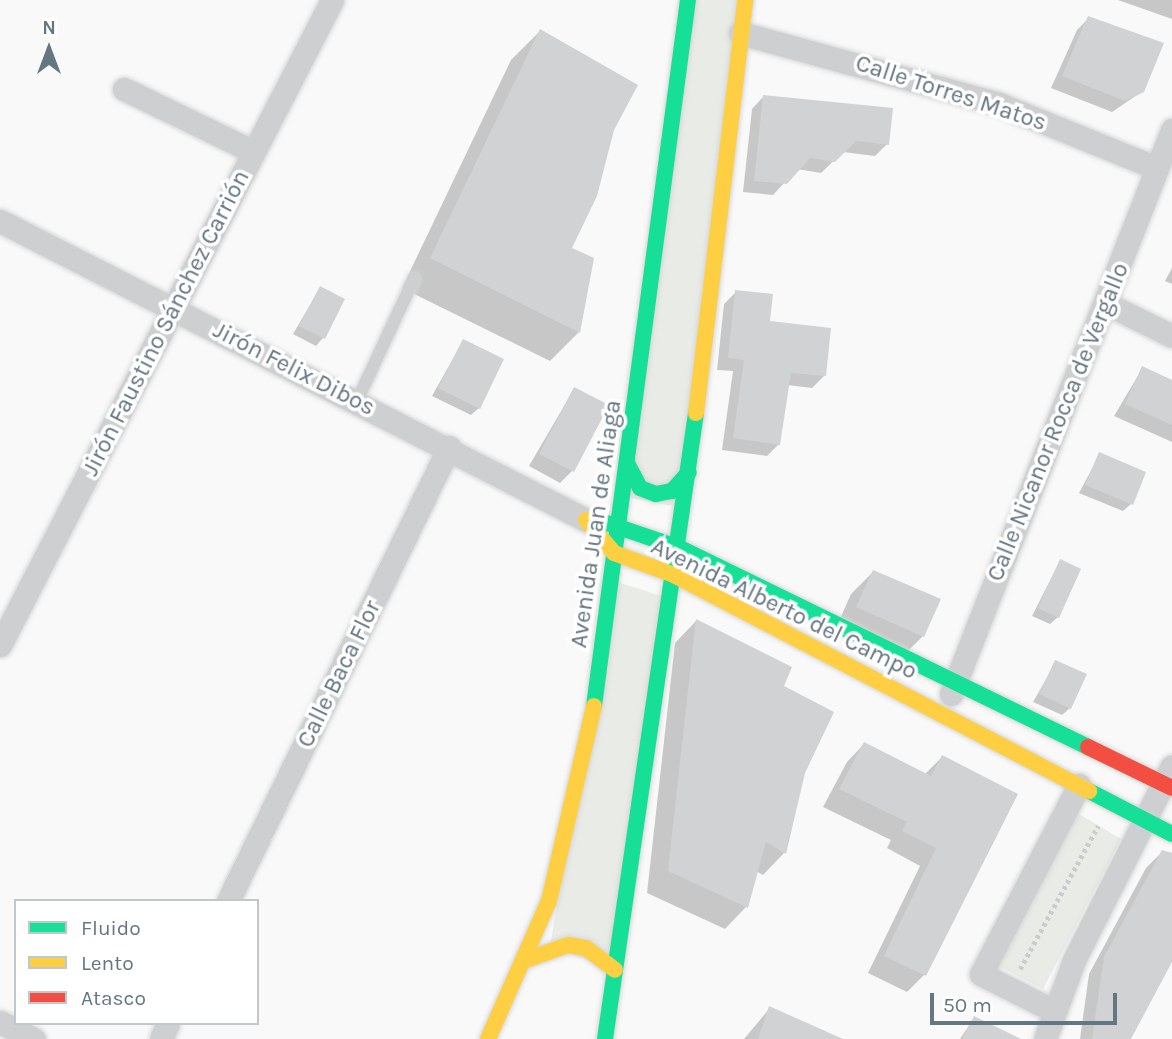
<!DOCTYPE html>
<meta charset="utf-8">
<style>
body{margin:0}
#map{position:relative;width:1172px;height:1039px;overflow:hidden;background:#f9f9f9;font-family:Karla,sans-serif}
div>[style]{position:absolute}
.green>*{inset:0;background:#e8ebe6}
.shadow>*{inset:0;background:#0003}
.building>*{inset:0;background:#d0d2d3}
.path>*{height:4.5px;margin-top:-2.25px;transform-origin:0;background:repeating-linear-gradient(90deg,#cbcccd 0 3.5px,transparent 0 7px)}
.roads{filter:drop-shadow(0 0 2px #d5d6d7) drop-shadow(0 0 2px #d5d6d7)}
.lane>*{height:12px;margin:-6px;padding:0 6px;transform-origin:6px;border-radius:6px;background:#cecfd0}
.street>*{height:23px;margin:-11.5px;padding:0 11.5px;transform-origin:11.5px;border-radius:11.5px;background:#cecfd0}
.fast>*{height:16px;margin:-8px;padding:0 8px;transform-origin:8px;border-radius:8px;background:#16e098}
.slow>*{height:16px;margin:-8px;padding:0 8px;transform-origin:8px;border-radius:8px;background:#ffcf43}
.jam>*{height:16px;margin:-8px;padding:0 8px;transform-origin:8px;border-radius:8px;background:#f24e42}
span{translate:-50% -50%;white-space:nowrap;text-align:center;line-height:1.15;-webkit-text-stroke:7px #fff;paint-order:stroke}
.street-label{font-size:24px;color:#657683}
.legend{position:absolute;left:14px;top:899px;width:245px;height:126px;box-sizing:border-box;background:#fff;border:2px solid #c1c8cd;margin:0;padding:9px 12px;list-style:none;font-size:21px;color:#657683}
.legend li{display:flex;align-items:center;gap:14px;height:35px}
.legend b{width:35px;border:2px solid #c1c8cd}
.north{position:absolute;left:14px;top:14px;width:70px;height:70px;-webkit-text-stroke:5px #fff;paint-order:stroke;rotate:0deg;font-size:19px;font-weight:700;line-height:28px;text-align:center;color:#657683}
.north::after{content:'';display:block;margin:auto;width:24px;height:32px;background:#657683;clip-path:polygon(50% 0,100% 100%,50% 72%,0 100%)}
.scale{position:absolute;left:930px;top:993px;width:187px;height:32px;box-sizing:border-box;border:4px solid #657683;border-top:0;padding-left:9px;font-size:21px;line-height:24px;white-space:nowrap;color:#657683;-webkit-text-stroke:5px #fff;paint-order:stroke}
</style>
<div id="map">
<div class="green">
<div style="clip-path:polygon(696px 0,737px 0,678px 507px,627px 497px)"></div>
<div style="clip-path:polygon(611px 580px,671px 599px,615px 970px,550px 947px)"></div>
<div style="clip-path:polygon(1074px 811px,1121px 839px,1043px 989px,994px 964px)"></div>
</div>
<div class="shadow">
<div style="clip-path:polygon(1118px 0,1172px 0,1172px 19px)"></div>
<div style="clip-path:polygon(1089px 18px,1143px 91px,1112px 112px,1051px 88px,1077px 30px)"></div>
<div style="clip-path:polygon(540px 31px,612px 129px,570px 249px,592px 259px,579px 332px,550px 361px,402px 288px,511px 60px)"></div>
<div style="clip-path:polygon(763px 97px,887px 144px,875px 156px,843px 152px,821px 173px,797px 169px,773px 195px,743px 192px,752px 109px)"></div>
<div style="clip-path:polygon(1172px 268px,1172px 284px,1165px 281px)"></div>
<div style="clip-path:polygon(320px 288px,323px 338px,316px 346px,293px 334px)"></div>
<div style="clip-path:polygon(736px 292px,824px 376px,812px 388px,787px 385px,779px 444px,767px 456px,722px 450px,733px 371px,717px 370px,724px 304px)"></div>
<div style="clip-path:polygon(463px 341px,479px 408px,471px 415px,432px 396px)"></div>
<div style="clip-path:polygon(1142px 369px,1172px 382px,1172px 442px,1114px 416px)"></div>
<div style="clip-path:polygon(574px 389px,572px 471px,560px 483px,529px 466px)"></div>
<div style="clip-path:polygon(1100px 454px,1131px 504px,1123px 511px,1079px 493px)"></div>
<div style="clip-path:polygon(1060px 561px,1058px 617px,1050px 624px,1032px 616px)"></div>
<div style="clip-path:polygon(873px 572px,923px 636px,901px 658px,835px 630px,851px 594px)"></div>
<div style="clip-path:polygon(696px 621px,782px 687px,802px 776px,784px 853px,763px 875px,756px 871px,746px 907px,725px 929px,647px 893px,675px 643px)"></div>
<div style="clip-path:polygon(1056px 662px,1070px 708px,1062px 715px,1033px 702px)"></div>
<div style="clip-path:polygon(864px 744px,924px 775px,942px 757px,1016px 794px,924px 975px,907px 992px,868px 973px,920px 866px,887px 848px,891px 840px,823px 807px,847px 762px)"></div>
<div style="clip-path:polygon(1162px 852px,1172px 853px,1172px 958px,1129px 1039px,1080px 1039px,1089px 974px,1146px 868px)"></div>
<div style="clip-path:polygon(770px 1008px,838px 1039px,744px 1039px)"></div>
<div style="clip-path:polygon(974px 1018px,1002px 1039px,960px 1039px)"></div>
</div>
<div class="building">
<div style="clip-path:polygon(1088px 16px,1164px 43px,1144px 92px,1125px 101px,1062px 76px)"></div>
<div style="clip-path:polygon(540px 29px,638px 85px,614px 130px,597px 196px,572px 248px,594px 258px,580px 333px,430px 258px)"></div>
<div style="clip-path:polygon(763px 95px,893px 108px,889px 145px,856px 141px,835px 162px,810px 158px,787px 184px,754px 181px)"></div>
<div style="clip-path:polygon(320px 286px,345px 299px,325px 339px,299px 326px)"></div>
<div style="clip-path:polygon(735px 290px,773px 294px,770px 321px,831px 328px,826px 376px,791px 373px,780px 445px,733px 438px,744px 360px,728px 358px)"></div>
<div style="clip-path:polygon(463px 339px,504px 359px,480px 409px,438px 388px)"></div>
<div style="clip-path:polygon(1142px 366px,1172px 380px,1172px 425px,1125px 404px)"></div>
<div style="clip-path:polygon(574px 387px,609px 405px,574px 472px,539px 454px)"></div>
<div style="clip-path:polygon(1099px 452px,1146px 472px,1133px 505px,1085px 485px)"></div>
<div style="clip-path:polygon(1060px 559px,1081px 569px,1059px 618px,1038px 608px)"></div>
<div style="clip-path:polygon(873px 570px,941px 599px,924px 637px,856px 607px)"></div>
<div style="clip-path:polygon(696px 619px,792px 667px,784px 686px,834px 712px,805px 773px,786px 854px,766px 842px,748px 908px,668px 871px)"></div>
<div style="clip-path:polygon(1055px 660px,1087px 674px,1071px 709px,1039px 694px)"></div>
<div style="clip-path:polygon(864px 742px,931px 776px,942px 755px,1018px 794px,926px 976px,884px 956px,936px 848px,902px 831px,907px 822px,839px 789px)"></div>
<div style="clip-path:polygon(1162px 850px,1172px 853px,1172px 962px,1131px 1039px,1092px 1039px,1104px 957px)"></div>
<div style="clip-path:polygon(769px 1006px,843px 1039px,758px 1039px)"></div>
<div style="clip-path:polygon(974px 1016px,1021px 1039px,962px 1039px)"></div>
</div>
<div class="path">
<div style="left:1020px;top:969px;width:163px;rotate:-61.4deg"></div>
</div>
<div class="roads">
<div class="lane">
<div style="left:357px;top:401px;width:135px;rotate:-65deg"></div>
</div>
<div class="street">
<div style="left:740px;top:33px;width:269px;rotate:15.3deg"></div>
<div style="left:999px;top:104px;width:170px;rotate:22.1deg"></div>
<div style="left:124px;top:89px;width:144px;rotate:25.9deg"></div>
<div style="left:0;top:221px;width:658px;rotate:27.03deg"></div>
<div style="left:1107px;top:304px;width:72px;rotate:26.2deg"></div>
<div style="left:0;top:645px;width:725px;rotate:-62.76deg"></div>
<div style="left:951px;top:694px;width:606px;rotate:-68.6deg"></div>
<div style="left:228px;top:901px;width:505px;rotate:-64.04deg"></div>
<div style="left:1054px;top:1011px;width:82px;rotate:-153.1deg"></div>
<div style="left:981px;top:974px;width:213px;rotate:-62.6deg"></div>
<div style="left:0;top:1022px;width:38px;rotate:27deg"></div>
<div style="left:161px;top:1039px;width:17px;rotate:-66deg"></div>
<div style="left:1045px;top:1039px;width:84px;rotate:-69.8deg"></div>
<div style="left:1074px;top:960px;width:217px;rotate:-63.2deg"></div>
</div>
<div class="fast">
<div style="left:628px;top:465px;width:26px;rotate:62deg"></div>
<div style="left:640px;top:488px;width:17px;rotate:21deg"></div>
<div style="left:656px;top:494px;width:16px;rotate:-11deg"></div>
<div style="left:672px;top:491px;width:25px;rotate:-48deg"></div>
<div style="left:601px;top:521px;width:83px;rotate:18.9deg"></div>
<div style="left:680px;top:548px;width:454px;rotate:26deg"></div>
<div style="left:594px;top:706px;width:712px;rotate:-82.42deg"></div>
<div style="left:1089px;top:791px;width:93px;rotate:27.4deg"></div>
<div style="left:605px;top:1039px;width:633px;rotate:-81.73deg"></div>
</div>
<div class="slow">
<div style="left:696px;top:413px;width:416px;rotate:-83.2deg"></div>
<div style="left:586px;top:520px;width:43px;rotate:49.7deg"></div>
<div style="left:614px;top:553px;width:64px;rotate:20.1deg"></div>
<div style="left:674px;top:575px;width:468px;rotate:27.5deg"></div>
<div style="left:526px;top:960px;width:45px;rotate:-19.7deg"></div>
<div style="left:568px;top:945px;width:18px;rotate:9deg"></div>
<div style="left:586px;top:948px;width:36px;rotate:37deg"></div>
<div style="left:488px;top:1039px;width:151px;rotate:-66.2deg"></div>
<div style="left:549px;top:901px;width:200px;rotate:-77deg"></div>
</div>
<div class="jam">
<div style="left:1088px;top:747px;width:93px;rotate:26deg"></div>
</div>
</div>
<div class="street-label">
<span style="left:951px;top:93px;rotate:18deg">Calle Torres Matos</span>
<span style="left:166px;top:323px;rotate:-63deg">Jirón Faustino Sánchez Carrión</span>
<span style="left:294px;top:369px;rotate:27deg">Jirón Felix Dibos</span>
<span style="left:1058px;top:422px;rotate:-68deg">Calle Nicanor Rocca de Vergallo</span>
<span style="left:596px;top:524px;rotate:-82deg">Avenida Juan de Aliaga</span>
<span style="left:784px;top:609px;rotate:26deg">Avenida Alberto del Campo</span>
<span style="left:339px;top:674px;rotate:-64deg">Calle Baca Flor</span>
</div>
<ul class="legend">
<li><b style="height:9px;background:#16e098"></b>Fluido</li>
<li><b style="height:9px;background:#ffcf43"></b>Lento</li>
<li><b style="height:9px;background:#f24e42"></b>Atasco</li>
</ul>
<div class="north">N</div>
<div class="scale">50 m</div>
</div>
